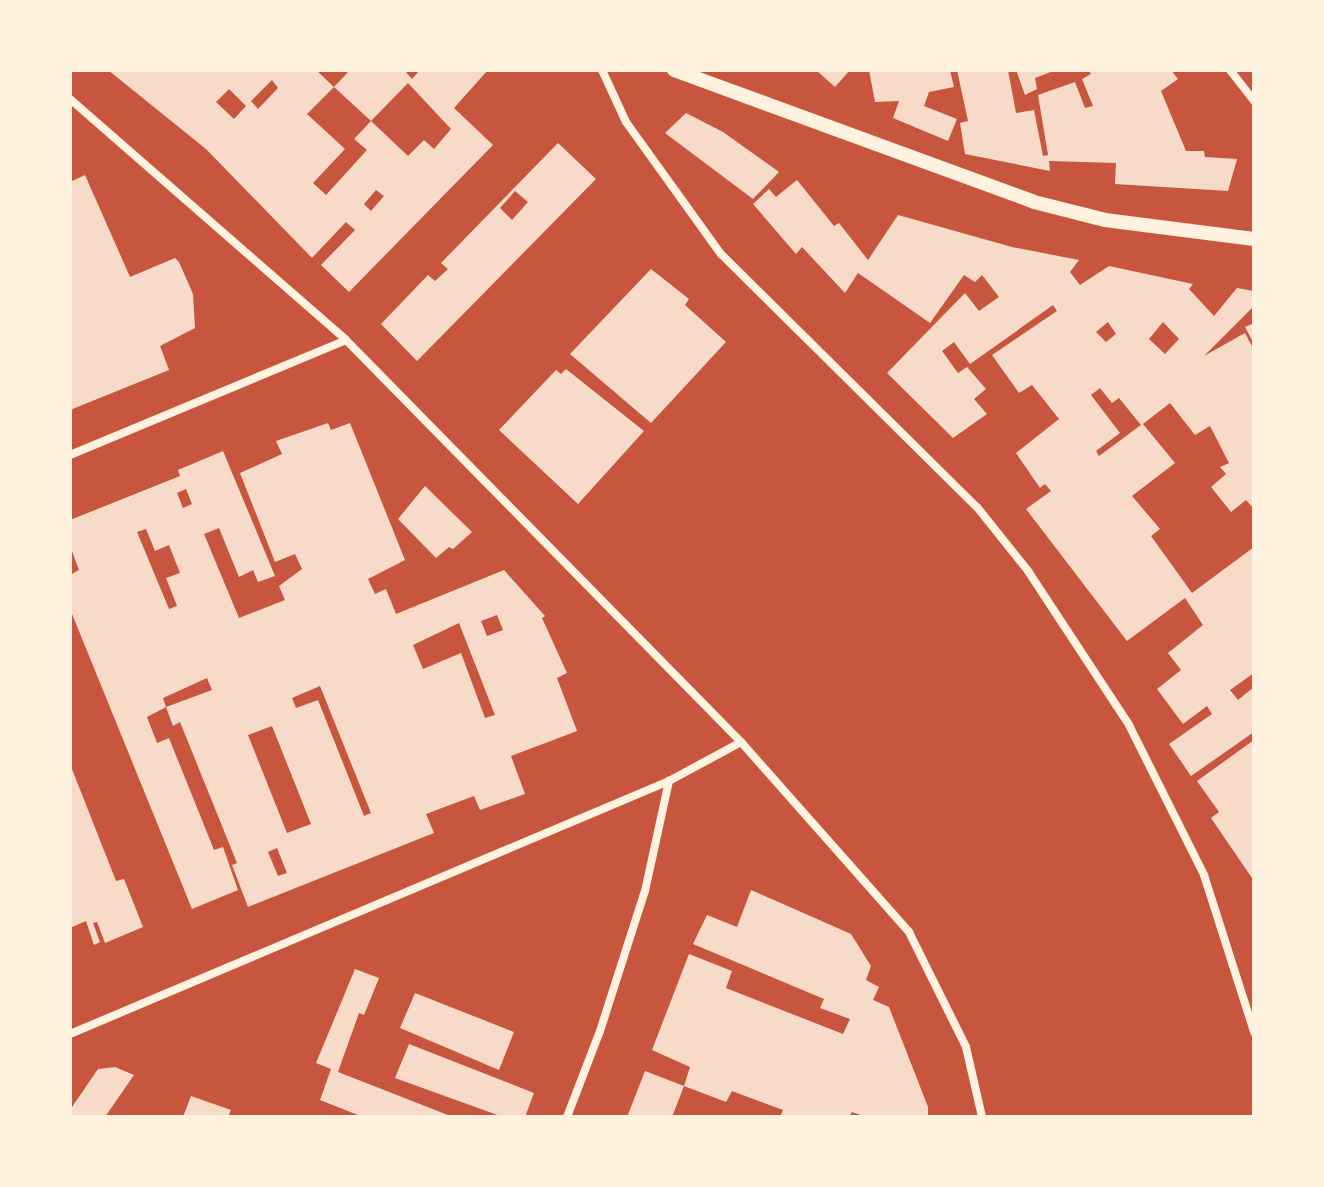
<!DOCTYPE html>
<style>
body{margin:0}
#map{position:relative;width:1324px;height:1187px;overflow:hidden;background:#c8553d;font-family:Ubuntu,sans-serif}
div>[style]{position:absolute}
.building>*{inset:0;background:#f7dbc8}
.minor>*{height:8px;margin:-4px;padding:0 4px;transform-origin:4px;border-radius:4px;background:#fff3e0}
.tertiary>*{height:14px;margin:-7px;padding:0 7px;transform-origin:7px;border-radius:7px;background:#fff3e0}
span{translate:-50% -50%;white-space:nowrap;text-align:center;line-height:1.15;-webkit-text-stroke:6px #fff3e0;paint-order:stroke}
.frame{position:absolute;inset:0;border:72px solid #fff3e0;pointer-events:none}
</style>
<div id="map">
<div class="building">
<div style="clip-path:polygon(evenodd,108px 70px,316px 70px,334px 87px,307px 114px,345px 149px,313px 183px,326px 195px,367px 150px,354px 139px,371px 121px,408px 156px,424px 140px,434px 149px,451px 129px,408px 83px,371px 121px,334px 87px,350px 70px,404px 70px,412px 79px,420px 70px,488px 70px,454px 108px,493px 145px,349px 292px,321px 265px,355px 230px,346px 222px,312px 258px,206px 149px,108px 70px,272px 80px,278px 88px,258px 109px,251px 101px,272px 80px,108px 70px,229px 89px,246px 106px,234px 119px,216px 102px,229px 89px,108px 70px,376px 190px,384px 196px,371px 211px,364px 204px,376px 190px)"></div>
<div style="clip-path:polygon(816px 70px,850px 70px,835px 87px)"></div>
<div style="clip-path:polygon(869px 70px,950px 70px,954px 87px,929px 92px,924px 106px,957px 119px,948px 141px,893px 118px,899px 101px,875px 102px)"></div>
<div style="clip-path:polygon(957px 70px,1008px 70px,1016px 113px,1034px 110px,1043px 156px,1048px 155px,1038px 95px,1075px 82px,1085px 108px,1093px 106px,1082px 79px,1091px 74px,1088px 70px,1171px 70px,1178px 79px,1161px 91px,1186px 151px,1204px 151px,1205px 157px,1237px 159px,1228px 191px,1115px 184px,1116px 163px,1049px 161px,1050px 171px,965px 154px,960px 123px,968px 121px)"></div>
<div style="clip-path:polygon(1016px 70px,1056px 70px,1035px 78px,1037px 89px,1025px 95px)"></div>
<div style="clip-path:polygon(686px 113px,723px 132px,779px 172px,753px 199px,665px 133px)"></div>
<div style="clip-path:polygon(evenodd,558px 143px,596px 179px,417px 361px,381px 324px,428px 275px,435px 281px,448px 269px,441px 263px,558px 143px,515px 191px,528px 202px,512px 220px,500px 208px,515px 191px)"></div>
<div style="clip-path:polygon(85px 175px,130px 277px,175px 258px,179px 262px,193px 294px,195px 328px,160px 346px,169px 370px,70px 410px,70px 182px)"></div>
<div style="clip-path:polygon(evenodd,797px 180px,834px 226px,839px 223px,868px 260px,898px 215px,1012px 247px,1079px 260px,1070px 272px,1080px 285px,1109px 266px,1193px 284px,1189px 289px,1214px 316px,1237px 288px,1254px 291px,1254px 306px,1204px 356px,1245px 333px,1254px 350px,1254px 509px,1246px 500px,1231px 512px,1211px 487px,1226px 474px,1220px 467px,1229px 463px,1210px 426px,1195px 435px,1170px 403px,1143px 424px,1175px 463px,1132px 496px,1160px 529px,1151px 536px,1192px 593px,1254px 547px,1254px 673px,1230px 690px,1238px 700px,1254px 687px,1254px 732px,1191px 776px,1169px 744px,1212px 714px,1207px 706px,1183px 724px,1157px 689px,1181px 670px,1168px 653px,1203px 625px,1185px 598px,1127px 641px,1026px 509px,1051px 491px,1045px 484px,1040px 488px,1016px 453px,1059px 419px,1032px 385px,1019px 393px,992px 355px,1057px 311px,1053px 305px,970px 364px,954px 342px,942px 351px,958px 373px,967px 367px,986px 389px,974px 399px,987px 414px,953px 438px,887px 373px,965px 293px,979px 311px,999px 297px,982px 275px,975px 282px,964px 275px,930px 323px,858px 273px,845px 293px,802px 247px,796px 254px,753px 204px,769px 189px,776px 197px,797px 180px,1108px 322px,1116px 334px,1106px 342px,1096px 332px,1108px 322px,797px 180px,1163px 322px,1179px 339px,1165px 354px,1149px 339px,1163px 322px,797px 180px,1100px 388px,1112px 403px,1119px 398px,1141px 425px,1099px 456px,1096px 451px,1120px 433px,1091px 395px,1100px 388px)"></div>
<div style="clip-path:polygon(651px 269px,689px 299px,685px 305px,726px 342px,651px 423px,570px 354px)"></div>
<div style="clip-path:polygon(1254px 323px,1254px 344px,1245px 327px)"></div>
<div style="clip-path:polygon(566px 369px,644px 431px,578px 504px,499px 430px,556px 370px,561px 374px)"></div>
<div style="clip-path:polygon(evenodd,328px 423px,331px 430px,350px 423px,405px 560px,368px 579px,375px 594px,386px 589px,396px 614px,504px 570px,545px 616px,542px 618px,567px 673px,557px 678px,577px 731px,511px 756px,525px 794px,480px 810px,474px 796px,426px 814px,434px 833px,248px 907px,232px 865px,237px 863px,180px 722px,173px 726px,166px 707px,147px 717px,157px 743px,169px 738px,214px 850px,223px 847px,238px 890px,192px 909px,70px 609px,70px 575px,79px 570px,70px 546px,70px 520px,180px 476px,178px 470px,223px 451px,275px 576px,258px 582px,253px 570px,239px 577px,219px 528px,204px 534px,239px 618px,285px 600px,279px 586px,302px 569px,295px 554px,275px 562px,240px 473px,282px 454px,276px 441px,328px 423px,186px 489px,192px 504px,183px 508px,177px 493px,186px 489px,328px 423px,146px 529px,155px 551px,169px 545px,180px 573px,166px 578px,177px 606px,169px 609px,137px 532px,146px 529px,328px 423px,497px 615px,503px 630px,487px 636px,481px 621px,497px 615px,328px 423px,459px 623px,495px 715px,485px 718px,461px 653px,423px 669px,413px 645px,459px 623px,328px 423px,207px 678px,212px 690px,166px 707px,163px 698px,207px 678px,328px 423px,320px 686px,371px 813px,364px 816px,318px 700px,296px 708px,292px 698px,320px 686px,328px 423px,272px 726px,311px 824px,287px 833px,248px 735px,272px 726px,328px 423px,277px 848px,287px 873px,278px 876px,268px 852px,277px 848px)"></div>
<div style="clip-path:polygon(425px 486px,472px 532px,453px 549px,449px 547px,436px 558px,398px 519px)"></div>
<div style="clip-path:polygon(1254px 740px,1254px 881px,1211px 818px,1219px 812px,1197px 781px)"></div>
<div style="clip-path:polygon(70px 764px,116px 881px,124px 879px,143px 927px,105px 943px,97px 922px,93px 923px,100px 942px,94px 945px,86px 921px,70px 928px)"></div>
<div style="clip-path:polygon(751px 890px,851px 934px,871px 966px,866px 980px,879px 987px,873px 1000px,889px 1007px,928px 1107px,928px 1117px,866px 1117px,852px 1112px,849px 1117px,780px 1117px,783px 1110px,732px 1091px,726px 1102px,684px 1086px,690px 1067px,652px 1050px,689px 954px,732px 971px,726px 988px,843px 1034px,850px 1019px,820px 1008px,824px 999px,693px 944px,707px 915px,737px 927px)"></div>
<div style="clip-path:polygon(355px 969px,379px 978px,364px 1015px,359px 1013px,338px 1072px,453px 1117px,363px 1117px,320px 1100px,331px 1069px,316px 1063px)"></div>
<div style="clip-path:polygon(415px 993px,514px 1032px,499px 1070px,400px 1028px)"></div>
<div style="clip-path:polygon(409px 1044px,534px 1093px,525px 1117px,503px 1117px,395px 1078px)"></div>
<div style="clip-path:polygon(115px 1067px,134px 1075px,105px 1117px,70px 1117px,70px 1110px,98px 1069px)"></div>
<div style="clip-path:polygon(645px 1071px,684px 1086px,672px 1117px,627px 1117px)"></div>
<div style="clip-path:polygon(191px 1096px,231px 1110px,228px 1117px,183px 1117px)"></div>
</div>
<div class="minor">
<div style="left:602px;top:70px;width:57px;rotate:65.2deg"></div>
<div style="left:626px;top:122px;width:163px;rotate:54.3deg"></div>
<div style="left:721px;top:254px;width:360px;rotate:44.7deg"></div>
<div style="left:977px;top:507px;width:82px;rotate:51.4deg"></div>
<div style="left:1028px;top:571px;width:184px;rotate:56.7deg"></div>
<div style="left:1129px;top:725px;width:168px;rotate:63.4deg"></div>
<div style="left:1204px;top:875px;width:165px;rotate:72.3deg"></div>
<div style="left:1230px;top:70px;width:39px;rotate:52deg"></div>
<div style="left:70px;top:99px;width:366px;rotate:41.1deg"></div>
<div style="left:346px;top:340px;width:564px;rotate:45.5deg"></div>
<div style="left:741px;top:742px;width:254px;rotate:48.5deg"></div>
<div style="left:909px;top:932px;width:128px;rotate:63.6deg"></div>
<div style="left:966px;top:1047px;width:72px;rotate:77.1deg"></div>
<div style="left:70px;top:455px;width:299px;rotate:-22.6deg"></div>
<div style="left:70px;top:1034px;width:650px;rotate:-22.9deg"></div>
<div style="left:669px;top:781px;width:82px;rotate:-28.4deg"></div>
<div style="left:567px;top:1117px;width:92px;rotate:-69deg"></div>
<div style="left:600px;top:1031px;width:147px;rotate:-72.2deg"></div>
<div style="left:645px;top:891px;width:113px;rotate:-77.7deg"></div>
</div>
<div class="tertiary">
<div style="left:674px;top:70px;width:383px;rotate:20.1deg"></div>
<div style="left:1034px;top:202px;width:73px;rotate:14.2deg"></div>
<div style="left:1105px;top:220px;width:150px;rotate:7.3deg"></div>
</div>
<div class="frame"></div>
</div>
